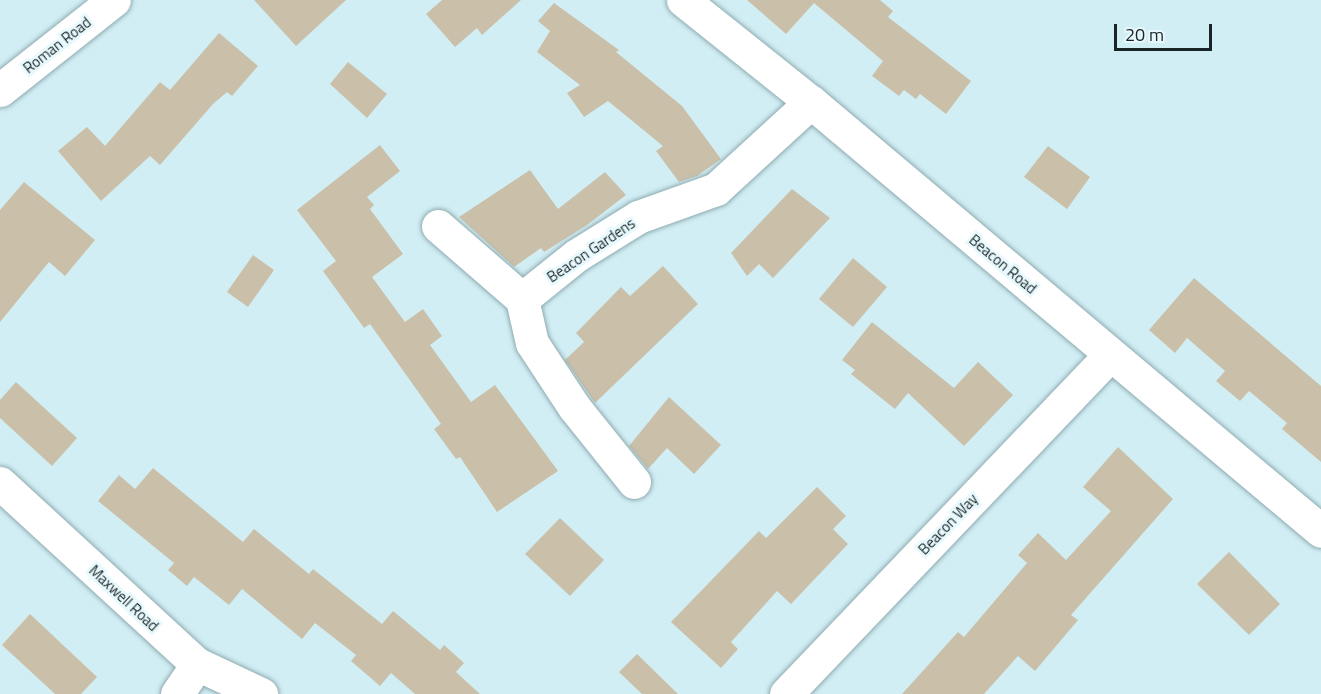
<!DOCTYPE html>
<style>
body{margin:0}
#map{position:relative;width:1321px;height:694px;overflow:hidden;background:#d1eef4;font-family:"Titillium Web",sans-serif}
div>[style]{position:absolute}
.building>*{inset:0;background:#cac0aa}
.roads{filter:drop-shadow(0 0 2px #8fabb1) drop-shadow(0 0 2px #8fabb1)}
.minor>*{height:33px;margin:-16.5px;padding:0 16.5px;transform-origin:16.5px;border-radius:16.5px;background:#fff}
span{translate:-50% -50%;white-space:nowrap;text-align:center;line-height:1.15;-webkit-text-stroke:6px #e8f9fd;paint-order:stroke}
.street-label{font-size:15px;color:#192426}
.scale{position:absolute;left:1114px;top:24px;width:98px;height:27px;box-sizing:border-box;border:3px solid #192426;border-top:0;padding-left:8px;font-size:18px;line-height:21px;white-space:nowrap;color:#192426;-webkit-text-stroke:4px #e8f9fd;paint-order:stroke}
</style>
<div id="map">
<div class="building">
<div style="clip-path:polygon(254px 0,346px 0,296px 46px)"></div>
<div style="clip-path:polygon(442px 0,521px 0,482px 35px,477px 28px,455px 47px,426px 14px)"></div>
<div style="clip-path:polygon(747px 0,880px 0,893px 11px,888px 17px,971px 81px,946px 114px,920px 94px,916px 99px,904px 90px,899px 96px,872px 76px,883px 61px,814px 3px,786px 34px)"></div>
<div style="clip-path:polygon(554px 3px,619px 50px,616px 52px,682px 106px,721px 159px,697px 176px,679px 182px,656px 151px,663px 146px,608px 101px,584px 117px,567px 93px,580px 85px,537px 52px,550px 31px,538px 21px)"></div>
<div style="clip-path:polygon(219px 33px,258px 66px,232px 96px,227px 92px,213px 104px,160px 165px,150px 156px,101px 201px,58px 151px,87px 127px,105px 146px,160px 82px,170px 90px)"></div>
<div style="clip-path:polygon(348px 62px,387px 94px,367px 118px,330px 84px)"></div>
<div style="clip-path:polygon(380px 145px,400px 171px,367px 197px,374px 205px,370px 209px,403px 254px,372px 277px,405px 322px,423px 309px,442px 336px,430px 345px,471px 402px,495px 385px,558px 471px,497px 512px,460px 457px,456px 459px,434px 429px,441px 424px,370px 324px,364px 328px,323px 271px,336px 261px,297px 210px)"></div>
<div style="clip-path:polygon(1048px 146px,1090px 177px,1067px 209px,1024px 177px)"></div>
<div style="clip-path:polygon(530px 170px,558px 209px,605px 172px,626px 195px,587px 225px,544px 252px,541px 248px,514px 267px,459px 217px)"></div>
<div style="clip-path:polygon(24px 182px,95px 240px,65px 276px,49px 262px,0 322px,0 210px)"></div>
<div style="clip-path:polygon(792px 189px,830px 218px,773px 278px,759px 264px,747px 276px,731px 253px)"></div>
<div style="clip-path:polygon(253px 255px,274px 270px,248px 307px,227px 292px)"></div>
<div style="clip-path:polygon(853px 258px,887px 287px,853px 327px,819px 299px)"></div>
<div style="clip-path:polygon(663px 266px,698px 304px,595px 403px,565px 360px,584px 342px,576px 333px,621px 287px,630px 296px)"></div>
<div style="clip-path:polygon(1194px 278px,1321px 386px,1321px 462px,1282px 429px,1287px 423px,1249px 391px,1240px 401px,1216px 381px,1225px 371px,1187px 338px,1175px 353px,1149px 330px)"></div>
<div style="clip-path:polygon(872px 322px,954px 388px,978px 362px,1013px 395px,964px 446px,908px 393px,895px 409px,851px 374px,855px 370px,842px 360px)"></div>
<div style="clip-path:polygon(16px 382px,77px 438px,52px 466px,0 418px,0 400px)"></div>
<div style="clip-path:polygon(669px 397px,721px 445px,694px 474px,667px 448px,648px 469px,629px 446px)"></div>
<div style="clip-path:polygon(1118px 447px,1173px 499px,1071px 615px,1078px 620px,1035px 671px,1018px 656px,984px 694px,902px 694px,958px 632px,964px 637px,1027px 563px,1018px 555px,1038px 533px,1066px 560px,1111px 511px,1083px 487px)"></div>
<div style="clip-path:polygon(153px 468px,243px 542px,254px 529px,309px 574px,313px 569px,382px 624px,393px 611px,440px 650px,444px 645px,464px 663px,456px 672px,480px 694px,415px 694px,391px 673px,380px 686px,351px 661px,356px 655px,315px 623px,302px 639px,242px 589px,229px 605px,194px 577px,187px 586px,168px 570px,174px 563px,98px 501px,119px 475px,135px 489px)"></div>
<div style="clip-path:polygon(817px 487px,846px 516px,833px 529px,848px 544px,791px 604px,777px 591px,731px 642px,738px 649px,721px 668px,671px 622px,759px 531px,766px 538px)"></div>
<div style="clip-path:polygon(560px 518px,604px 560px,570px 596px,525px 554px)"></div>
<div style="clip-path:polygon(1229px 552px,1280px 604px,1249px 635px,1197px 584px)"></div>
<div style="clip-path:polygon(30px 614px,97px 677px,81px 694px,55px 694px,2px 645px)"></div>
<div style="clip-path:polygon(637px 654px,678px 694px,642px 694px,619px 672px)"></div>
</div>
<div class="roads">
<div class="minor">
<div style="left:683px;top:0;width:164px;rotate:38.6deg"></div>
<div style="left:811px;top:102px;width:666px;rotate:40.07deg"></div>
<div style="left:0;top:90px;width:145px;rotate:-38.3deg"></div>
<div style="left:438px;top:226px;width:111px;rotate:41deg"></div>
<div style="left:522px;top:299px;width:70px;rotate:-38.7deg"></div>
<div style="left:577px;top:255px;width:72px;rotate:-31.9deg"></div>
<div style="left:638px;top:217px;width:83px;rotate:-19.7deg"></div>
<div style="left:716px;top:189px;width:129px;rotate:-42.5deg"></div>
<div style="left:522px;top:299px;width:45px;rotate:77.2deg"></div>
<div style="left:532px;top:343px;width:77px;rotate:56.7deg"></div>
<div style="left:574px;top:407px;width:96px;rotate:51.3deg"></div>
<div style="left:0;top:483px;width:268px;rotate:42.6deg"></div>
<div style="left:197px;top:664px;width:71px;rotate:25.1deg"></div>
<div style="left:177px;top:694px;width:36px;rotate:-56deg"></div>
<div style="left:786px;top:694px;width:469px;rotate:-46.3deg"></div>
</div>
</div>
<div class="street-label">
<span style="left:57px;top:45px;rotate:-38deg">Roman Road</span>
<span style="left:591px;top:250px;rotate:-34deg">Beacon Gardens</span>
<span style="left:1003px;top:264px;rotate:40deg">Beacon Road</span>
<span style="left:948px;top:524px;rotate:-46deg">Beacon Way</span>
<span style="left:124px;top:598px;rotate:43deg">Maxwell Road</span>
</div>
<div class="scale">20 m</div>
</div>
